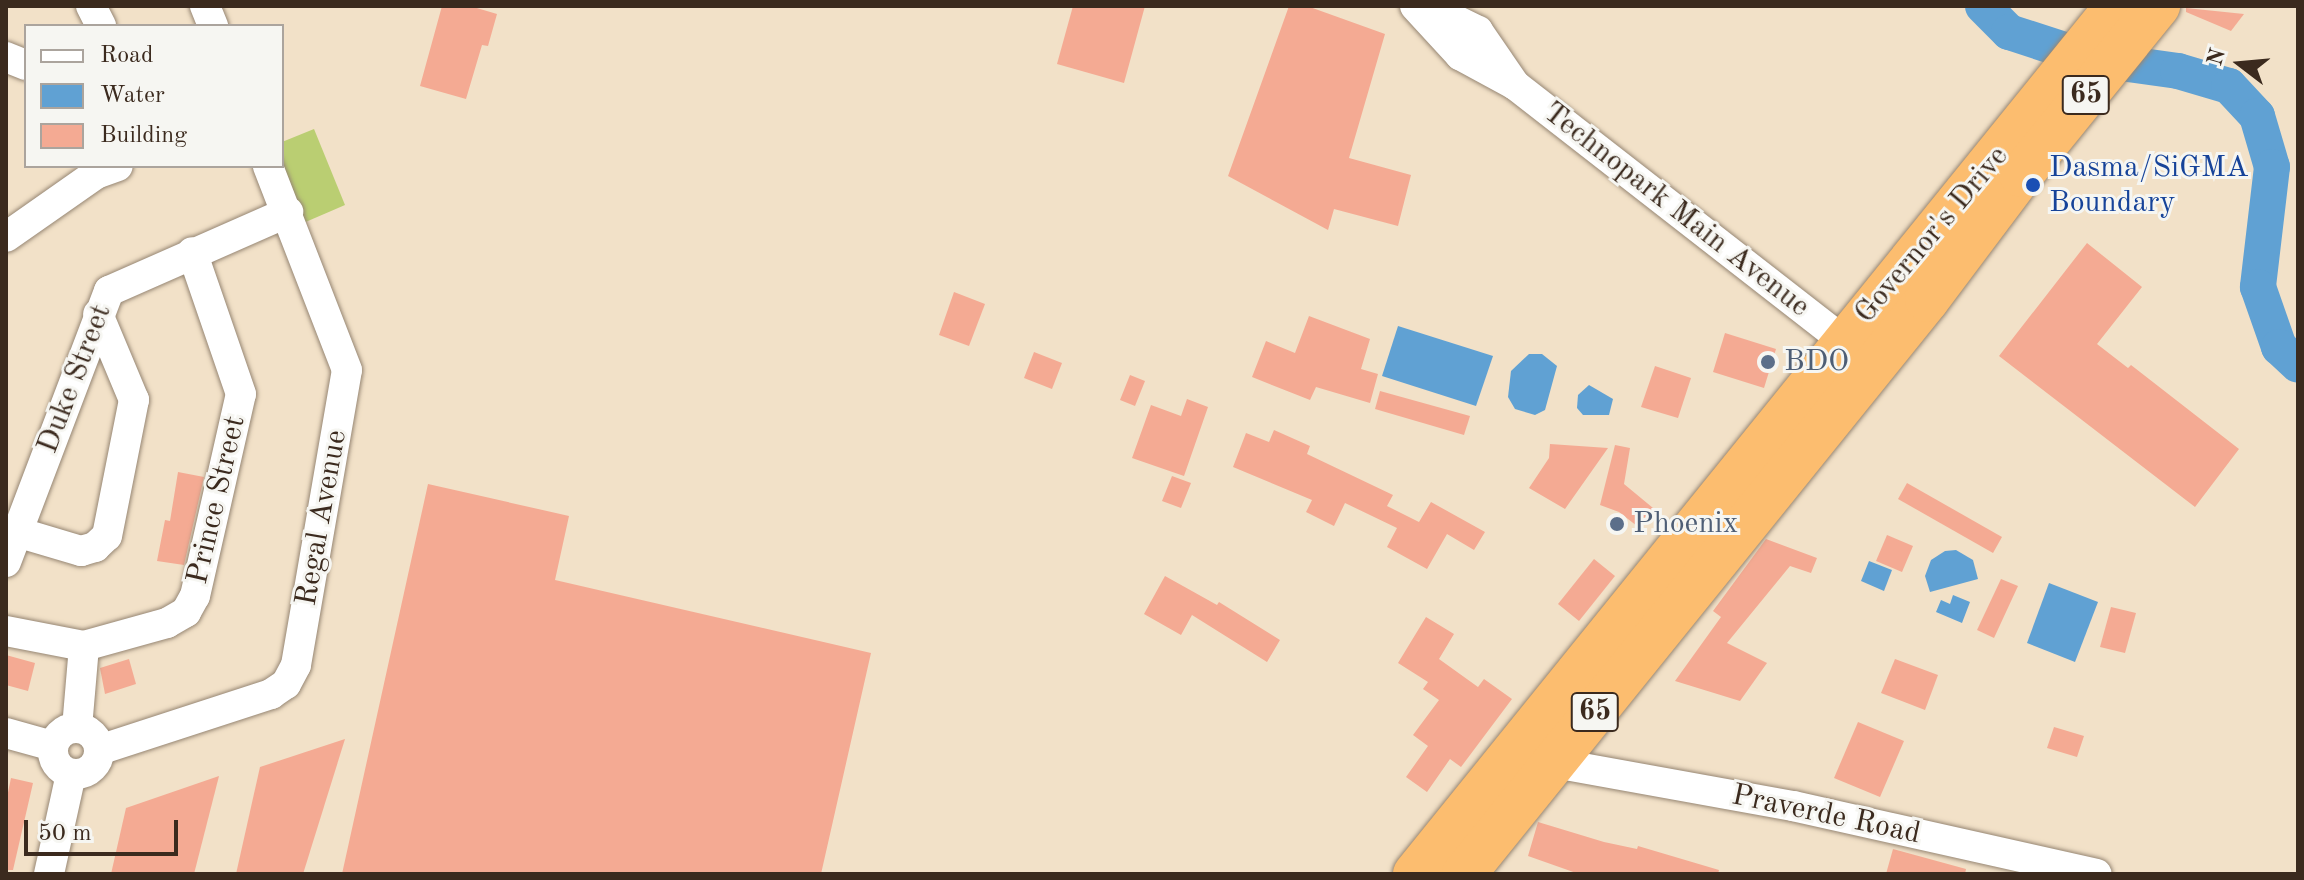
<!DOCTYPE html>
<style>
body{margin:0}
#map{position:relative;width:2304px;height:880px;overflow:hidden;background:#f2e1c8;font-family:"Old Standard TT",serif}
div>[style]{position:absolute}
.green>*{inset:0;background:#bace72}
.water>*{inset:0;background:#60a1d3}
.river>*{height:36px;margin:-18px;padding:0 18px;transform-origin:18px;border-radius:18px;background:#60a1d3}
.building>*{inset:0;background:#f4aa93}
.roads{filter:drop-shadow(0 0 2px #968673) drop-shadow(0 0 2px #968673)}
.minor>*{height:30px;margin:-15px;padding:0 15px;transform-origin:15px;border-radius:15px;background:#fff}
.minor>.ring{margin:-15px;padding:0;box-sizing:content-box;background:none;border:30px solid #fff;border-radius:50%}
.highway>*{height:44px;margin:-22px;padding:0 22px;transform-origin:22px;border-radius:22px;background:#fcbd6f}
.dots>*{width:22px;height:22px;translate:-50% -50%;box-sizing:border-box;border:4px solid #f6f6f2;border-radius:50%}
span{translate:-50% -50%;white-space:nowrap;text-align:center;line-height:1.15;-webkit-text-stroke:6px #f6f6f2;paint-order:stroke}
.shield-label span{padding:2px 6px;background:#f6f6f2;border:2px solid;border-radius:6px;-webkit-text-stroke-width:0}
.shield-label{font-size:28px;color:#3b2a1e;font-weight:700}
.transit-label{font-size:30px;color:#164399}
.left{translate:0 -50%;text-align:left}
.street-label{font-size:30px;color:#3b2a1e}
.service-label{font-size:30px;color:#4e5e75}
.frame{position:absolute;inset:0;border:8px solid #3b2a1e;pointer-events:none}
.legend{position:absolute;left:24px;top:24px;width:260px;height:144px;box-sizing:border-box;background:#f6f6f2;border:2px solid #aba49d;margin:0;padding:10px 14px;list-style:none;font-size:24px;color:#3b2a1e}
.legend li{display:flex;align-items:center;gap:16px;height:40px}
.legend b{width:40px;border:2px solid #aba49d}
.north{position:absolute;left:2200px;top:24px;width:80px;height:80px;-webkit-text-stroke:6px #f6f6f2;paint-order:stroke;rotate:286deg;font-size:22px;font-weight:700;line-height:32px;text-align:center;color:#3b2a1e}
.north::after{content:'';display:block;margin:auto;width:28px;height:36px;background:#3b2a1e;clip-path:polygon(50% 0,100% 100%,50% 72%,0 100%)}
.scale{position:absolute;left:24px;top:820px;width:154px;height:36px;box-sizing:border-box;border:4px solid #3b2a1e;border-top:0;padding-left:10px;font-size:24px;line-height:28px;white-space:nowrap;color:#3b2a1e;-webkit-text-stroke:6px #f6f6f2;paint-order:stroke}
</style>
<div id="map">
<div class="green">
<div style="clip-path:polygon(314px 129px,345px 205px,301px 224px,282px 166px,282px 142px)"></div>
</div>
<div class="water">
<div style="clip-path:polygon(1398px 326px,1493px 356px,1476px 406px,1382px 376px)"></div>
<div style="clip-path:polygon(1529px 354px,1542px 354px,1557px 366px,1545px 410px,1535px 415px,1515px 409px,1508px 397px,1511px 371px)"></div>
<div style="clip-path:polygon(1589px 385px,1613px 399px,1609px 415px,1583px 415px,1577px 408px,1578px 395px)"></div>
<div style="clip-path:polygon(1956px 550px,1973px 560px,1978px 579px,1930px 592px,1925px 576px,1931px 560px,1945px 551px)"></div>
<div style="clip-path:polygon(1869px 561px,1892px 570px,1884px 591px,1861px 581px)"></div>
<div style="clip-path:polygon(2049px 583px,2098px 602px,2075px 662px,2027px 643px)"></div>
<div style="clip-path:polygon(1953px 595px,1970px 602px,1962px 623px,1936px 612px,1941px 600px,1950px 604px)"></div>
</div>
<div class="river">
<div style="left:1983px;top:6px;width:37px;rotate:45deg"></div>
<div style="left:2009px;top:32px;width:87px;rotate:18deg"></div>
<div style="left:2092px;top:59px;width:87px;rotate:7.9deg"></div>
<div style="left:2178px;top:71px;width:53px;rotate:16.4deg"></div>
<div style="left:2229px;top:86px;width:41px;rotate:47deg"></div>
<div style="left:2257px;top:116px;width:53px;rotate:73.6deg"></div>
<div style="left:2272px;top:167px;width:121px;rotate:96.7deg"></div>
<div style="left:2258px;top:287px;width:64px;rotate:70.7deg"></div>
<div style="left:2279px;top:347px;width:26px;rotate:43deg"></div>
</div>
<div class="building">
<div style="clip-path:polygon(442px 6px,470px 6px,497px 14px,488px 46px,482px 45px,466px 99px,420px 86px)"></div>
<div style="clip-path:polygon(1073px 6px,1145px 6px,1124px 83px,1057px 64px)"></div>
<div style="clip-path:polygon(1289px 6px,1307px 6px,1385px 34px,1349px 158px,1411px 175px,1398px 226px,1334px 209px,1328px 230px,1228px 176px)"></div>
<div style="clip-path:polygon(2186px 8px,2244px 14px,2231px 31px,2186px 12px)"></div>
<div style="clip-path:polygon(2087px 243px,2142px 287px,2097px 344px,2128px 368px,2131px 365px,2239px 449px,2195px 507px,1999px 356px)"></div>
<div style="clip-path:polygon(954px 292px,985px 304px,969px 346px,939px 335px)"></div>
<div style="clip-path:polygon(1309px 316px,1370px 339px,1361px 369px,1378px 374px,1370px 403px,1316px 387px,1310px 400px,1252px 377px,1266px 341px,1295px 353px)"></div>
<div style="clip-path:polygon(1725px 333px,1776px 349px,1764px 388px,1713px 372px)"></div>
<div style="clip-path:polygon(1034px 352px,1062px 363px,1052px 389px,1024px 378px)"></div>
<div style="clip-path:polygon(1655px 366px,1691px 378px,1678px 418px,1641px 407px)"></div>
<div style="clip-path:polygon(1130px 375px,1145px 381px,1135px 406px,1120px 400px)"></div>
<div style="clip-path:polygon(1380px 391px,1470px 416px,1464px 435px,1375px 409px)"></div>
<div style="clip-path:polygon(1187px 399px,1208px 407px,1184px 476px,1132px 458px,1151px 405px,1181px 416px)"></div>
<div style="clip-path:polygon(1274px 430px,1310px 446px,1307px 454px,1393px 495px,1387px 506px,1419px 522px,1431px 502px,1485px 532px,1474px 550px,1447px 534px,1427px 569px,1387px 547px,1397px 528px,1345px 503px,1334px 526px,1306px 512px,1312px 500px,1233px 467px,1246px 433px,1269px 442px)"></div>
<div style="clip-path:polygon(1550px 444px,1608px 448px,1565px 509px,1529px 488px,1549px 458px)"></div>
<div style="clip-path:polygon(1615px 445px,1630px 448px,1624px 484px,1653px 508px,1637px 526px,1619px 512px,1600px 505px)"></div>
<div style="clip-path:polygon(178px 472px,204px 477px,184px 565px,157px 561px,165px 520px,170px 521px)"></div>
<div style="clip-path:polygon(1172px 476px,1191px 483px,1181px 508px,1162px 501px)"></div>
<div style="clip-path:polygon(1907px 483px,2002px 537px,1993px 553px,1898px 499px)"></div>
<div style="clip-path:polygon(428px 484px,569px 516px,555px 580px,871px 653px,821px 874px,342px 874px)"></div>
<div style="clip-path:polygon(1887px 535px,1913px 546px,1902px 572px,1876px 561px)"></div>
<div style="clip-path:polygon(1766px 539px,1817px 558px,1811px 573px,1790px 566px,1727px 643px,1767px 663px,1740px 701px,1675px 681px,1721px 617px,1713px 611px)"></div>
<div style="clip-path:polygon(1594px 559px,1615px 576px,1579px 621px,1558px 604px)"></div>
<div style="clip-path:polygon(1165px 576px,1217px 605px,1219px 602px,1280px 640px,1267px 662px,1192px 615px,1181px 635px,1144px 614px)"></div>
<div style="clip-path:polygon(2001px 579px,2018px 586px,1994px 638px,1977px 630px)"></div>
<div style="clip-path:polygon(2111px 607px,2136px 613px,2125px 653px,2100px 647px)"></div>
<div style="clip-path:polygon(1426px 617px,1454px 634px,1439px 659px,1478px 687px,1484px 679px,1512px 699px,1461px 767px,1450px 759px,1427px 792px,1406px 777px,1428px 746px,1413px 735px,1439px 700px,1423px 689px,1428px 682px,1398px 663px)"></div>
<div style="clip-path:polygon(6px 655px,35px 663px,28px 691px,6px 685px)"></div>
<div style="clip-path:polygon(129px 659px,136px 684px,105px 694px,100px 668px)"></div>
<div style="clip-path:polygon(1895px 659px,1938px 675px,1925px 710px,1881px 693px)"></div>
<div style="clip-path:polygon(1858px 722px,1904px 741px,1880px 797px,1834px 778px)"></div>
<div style="clip-path:polygon(2054px 727px,2084px 736px,2077px 757px,2047px 748px)"></div>
<div style="clip-path:polygon(345px 739px,303px 874px,236px 874px,260px 767px)"></div>
<div style="clip-path:polygon(219px 776px,194px 874px,111px 874px,126px 808px)"></div>
<div style="clip-path:polygon(11px 778px,33px 783px,13px 870px,6px 870px,6px 802px)"></div>
<div style="clip-path:polygon(1538px 822px,1604px 842px,1637px 849px,1638px 846px,1719px 870px,1718px 874px,1579px 874px,1528px 856px)"></div>
<div style="clip-path:polygon(1893px 849px,1966px 869px,1965px 874px,1886px 874px)"></div>
</div>
<div class="roads">
<div class="minor">
<div style="left:91px;top:6px;width:22px;rotate:63deg"></div>
<div style="left:205px;top:6px;width:22px;rotate:68deg"></div>
<div style="left:1415px;top:6px;width:67px;rotate:47.4deg"></div>
<div style="left:1460px;top:55px;width:63px;rotate:28.6deg"></div>
<div style="left:1515px;top:85px;width:437px;rotate:37.9deg"></div>
<div style="left:1427px;top:6px;width:57px;rotate:26.1deg"></div>
<div style="left:1478px;top:31px;width:65px;rotate:55.6deg"></div>
<div style="left:6px;top:57px;width:22px;rotate:22deg"></div>
<div style="left:6px;top:237px;width:110px;rotate:-35deg"></div>
<div style="left:96px;top:174px;width:23px;rotate:-20deg"></div>
<div style="left:17px;top:532px;width:67px;rotate:16.5deg"></div>
<div style="left:81px;top:551px;width:15px;rotate:-16deg"></div>
<div style="left:95px;top:547px;width:16px;rotate:-43deg"></div>
<div style="left:107px;top:536px;width:139px;rotate:-78.8deg"></div>
<div style="left:134px;top:400px;width:93px;rotate:-112.7deg"></div>
<div style="left:6px;top:562px;width:290px;rotate:-69.2deg"></div>
<div style="left:109px;top:291px;width:196px;rotate:-23.8deg"></div>
<div style="left:6px;top:631px;width:79px;rotate:10.9deg"></div>
<div style="left:84px;top:646px;width:86px;rotate:-15.5deg"></div>
<div style="left:167px;top:623px;width:22px;rotate:-30deg"></div>
<div style="left:186px;top:612px;width:18px;rotate:-61deg"></div>
<div style="left:195px;top:596px;width:207px;rotate:-77.2deg"></div>
<div style="left:241px;top:394px;width:150px;rotate:-109deg"></div>
<div class="ring" style="left:53px;top:728px;width:16px;height:16px"></div>
<div style="left:77px;top:728px;width:82px;rotate:-85.1deg"></div>
<div style="left:6px;top:733px;width:49px;rotate:15.5deg"></div>
<div style="left:99px;top:750px;width:181px;rotate:-18deg"></div>
<div style="left:271px;top:694px;width:18px;rotate:-34deg"></div>
<div style="left:286px;top:684px;width:21px;rotate:-62deg"></div>
<div style="left:296px;top:665px;width:299px;rotate:-80.2deg"></div>
<div style="left:347px;top:370px;width:219px;rotate:-111.2deg"></div>
<div style="left:1554px;top:763px;width:243px;rotate:10.2deg"></div>
<div style="left:1793px;top:806px;width:311px;rotate:12.6deg"></div>
<div style="left:49px;top:874px;width:102px;rotate:-77.6deg"></div>
</div>
<div class="highway">
<div style="left:1415px;top:874px;width:1116px;rotate:-51.04deg"></div>
<div style="left:1464px;top:874px;width:737px;rotate:-51.11deg"></div>
<div style="left:1927px;top:300px;width:156px;rotate:-53.1deg"></div>
<div style="left:2021px;top:175px;width:218px;rotate:-51deg"></div>
</div>
</div>
<div class="dots">
<div style="left:2033px;top:185px;background:#1a4fb4"></div>
<div style="left:1768px;top:362px;background:#5c6f8a"></div>
<div style="left:1617px;top:524px;background:#5c6f8a"></div>
</div>
<div class="shield-label">
<span style="left:2086px;top:95px">65</span>
<span style="left:1595px;top:712px">65</span>
</div>
<div class="transit-label">
<span class="left" style="left:2049px;top:185px">Dasma/SiGMA<br>Boundary</span>
</div>
<div class="street-label">
<span style="left:1676px;top:210px;rotate:38deg">Technopark Main Avenue</span>
<span style="left:1932px;top:235px;rotate:-50deg">Governor's Drive</span>
<span style="left:75px;top:379px;rotate:-69deg">Duke Street</span>
<span style="left:217px;top:500px;rotate:-77deg">Prince Street</span>
<span style="left:322px;top:518px;rotate:-80deg">Regal Avenue</span>
<span style="left:1826px;top:815px;rotate:12deg">Praverde Road</span>
</div>
<div class="service-label">
<span class="left" style="left:1784px;top:362px">BDO</span>
<span class="left" style="left:1633px;top:524px">Phoenix</span>
</div>
<div class="frame"></div>
<ul class="legend">
<li><b style="height:10px;background:#fff"></b>Road</li>
<li><b style="height:22px;background:#60a1d3"></b>Water</li>
<li><b style="height:22px;background:#f4aa93"></b>Building</li>
</ul>
<div class="north">N</div>
<div class="scale">50 m</div>
</div>
